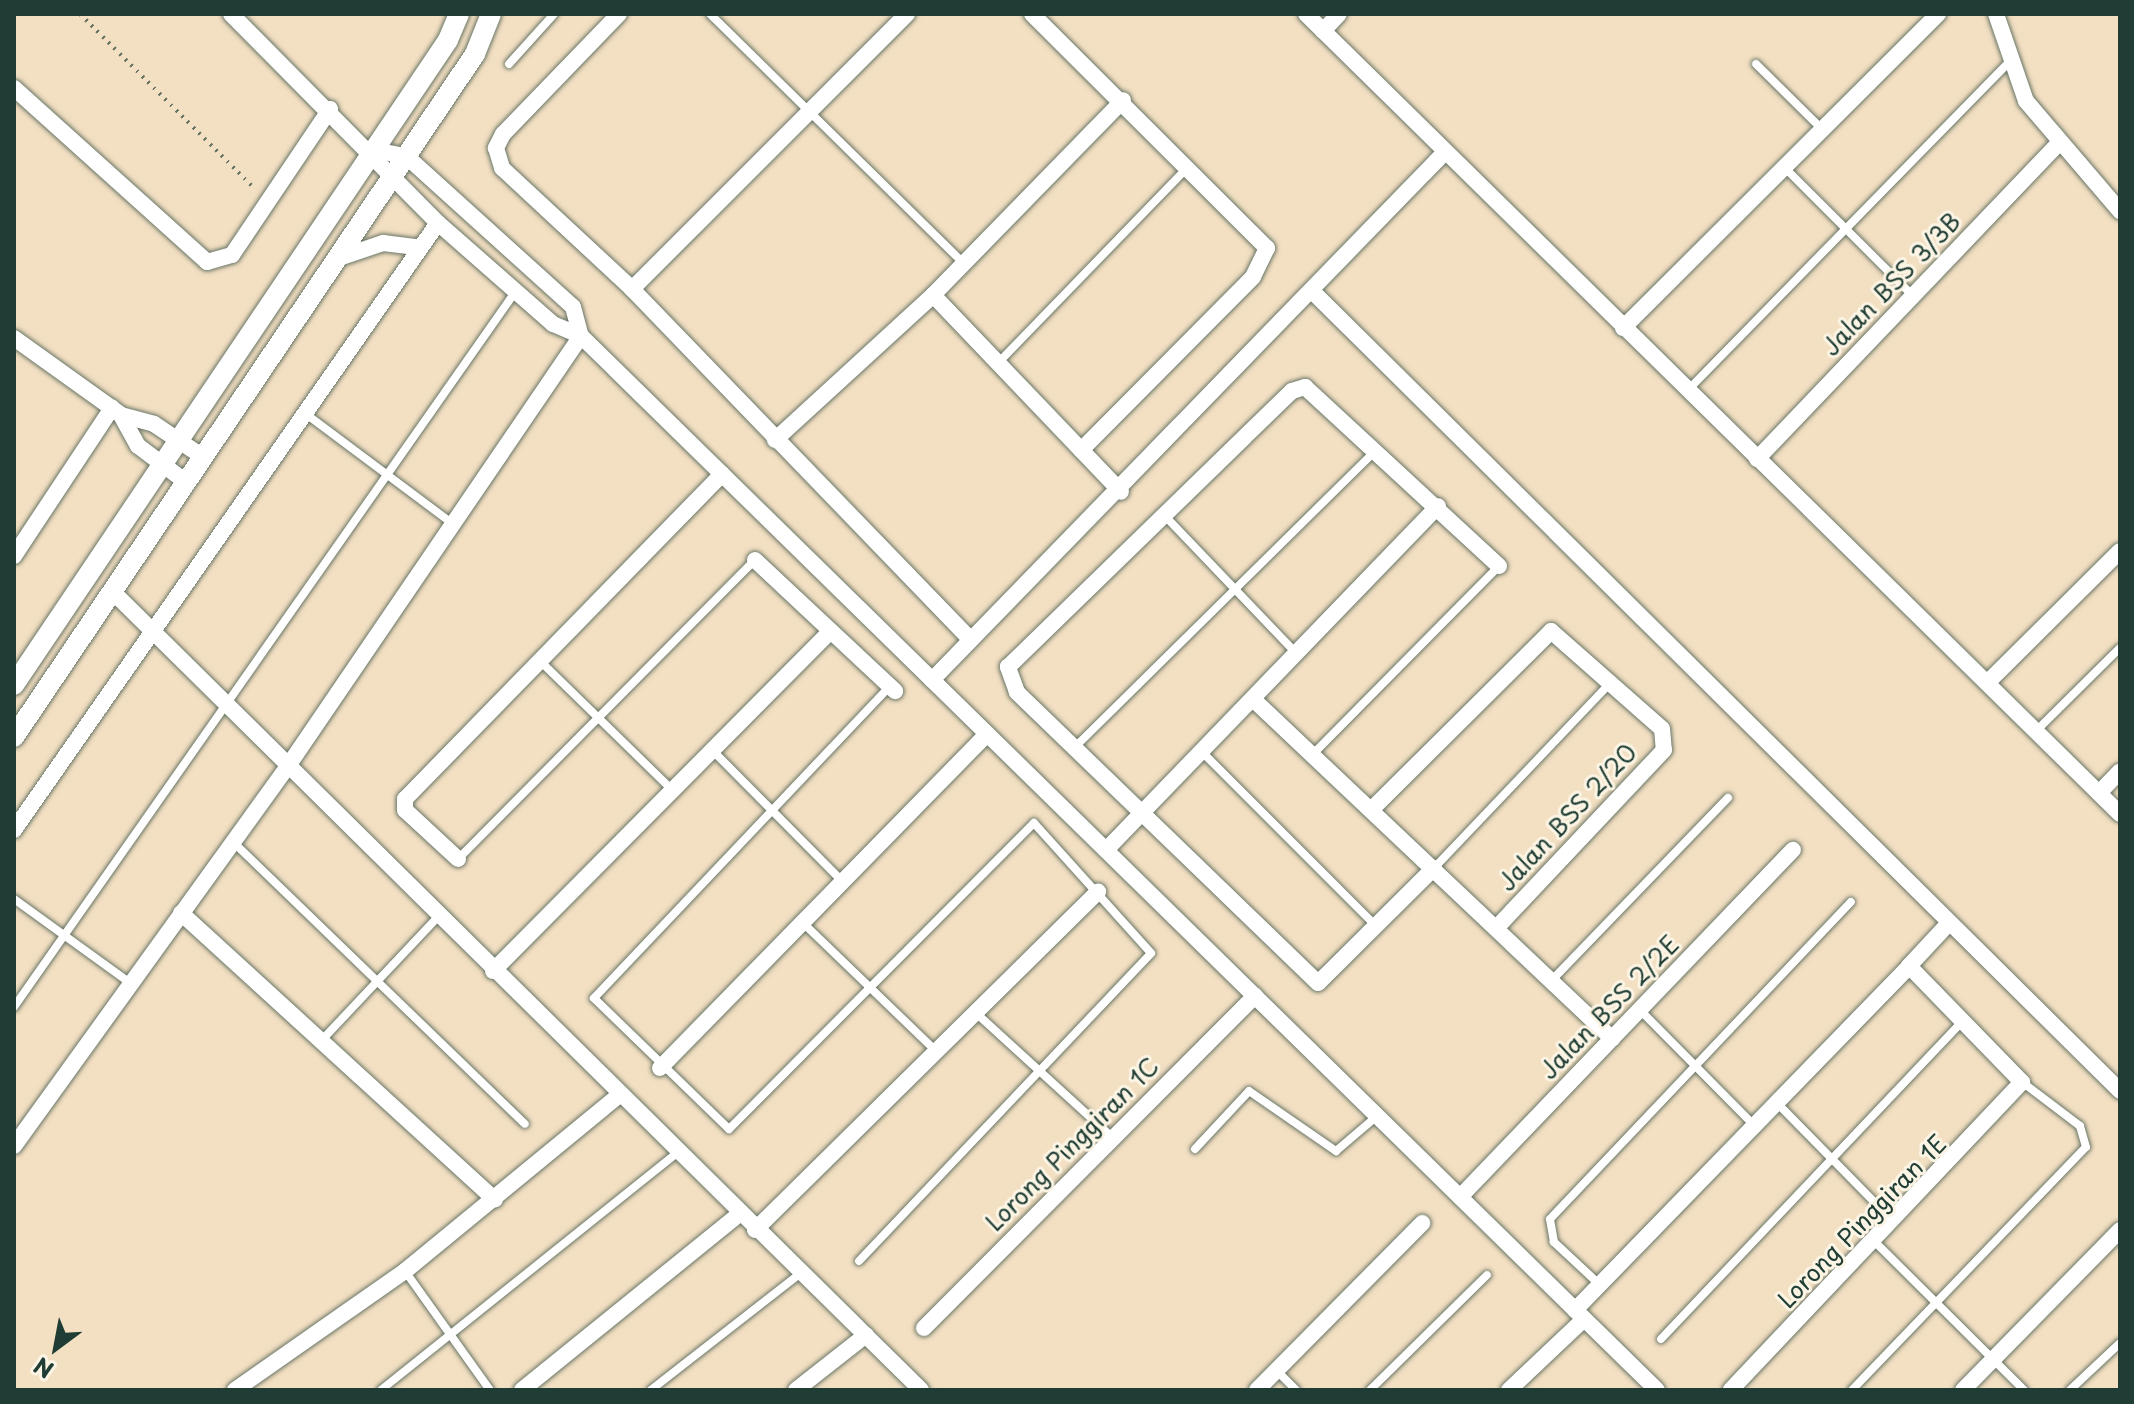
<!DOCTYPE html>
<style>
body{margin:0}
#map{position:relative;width:2134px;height:1404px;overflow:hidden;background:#f3dfc2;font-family:"Playpen Sans",sans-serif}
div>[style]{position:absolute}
.path>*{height:4px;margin-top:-2px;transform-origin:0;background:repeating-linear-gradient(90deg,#697666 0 2px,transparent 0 8px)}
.roads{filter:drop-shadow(0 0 2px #697666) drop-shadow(0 0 2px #697666)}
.service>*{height:8px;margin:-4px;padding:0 4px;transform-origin:4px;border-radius:4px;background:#fff}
.minor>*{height:16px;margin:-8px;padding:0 8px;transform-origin:8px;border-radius:8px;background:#fff}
.tertiary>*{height:20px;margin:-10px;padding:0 10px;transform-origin:10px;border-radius:10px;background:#fff}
span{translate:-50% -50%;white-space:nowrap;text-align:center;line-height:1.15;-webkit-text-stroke:6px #fcf5e5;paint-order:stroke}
.street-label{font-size:24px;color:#1f3d34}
.frame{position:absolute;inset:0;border:16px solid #1f3d34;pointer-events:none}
.north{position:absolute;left:16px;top:1308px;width:80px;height:80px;-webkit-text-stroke:6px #fcf5e5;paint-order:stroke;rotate:212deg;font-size:22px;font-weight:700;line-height:32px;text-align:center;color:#1f3d34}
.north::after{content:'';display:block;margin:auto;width:28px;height:36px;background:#1f3d34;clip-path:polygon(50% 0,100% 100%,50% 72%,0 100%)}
</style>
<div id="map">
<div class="path">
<div style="left:80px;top:14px;width:247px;rotate:45deg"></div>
</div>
<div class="roads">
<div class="service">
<div style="left:710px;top:14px;width:356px;rotate:44.5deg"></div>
<div style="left:509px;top:64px;width:67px;rotate:-48deg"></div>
<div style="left:1756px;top:64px;width:93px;rotate:44.6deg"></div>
<div style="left:1784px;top:167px;width:182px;rotate:45deg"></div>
<div style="left:998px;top:363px;width:272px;rotate:-45.9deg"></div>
<div style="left:1688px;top:390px;width:462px;rotate:-45.6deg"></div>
<div style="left:306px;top:414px;width:179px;rotate:36.8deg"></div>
<div style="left:1165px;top:516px;width:191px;rotate:46.3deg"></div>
<div style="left:540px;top:661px;width:186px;rotate:44.3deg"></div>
<div style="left:2036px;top:731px;width:118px;rotate:-44.7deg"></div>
<div style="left:1074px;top:748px;width:423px;rotate:-44.6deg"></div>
<div style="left:713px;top:751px;width:186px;rotate:45.2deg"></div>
<div style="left:1203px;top:753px;width:247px;rotate:45deg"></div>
<div style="left:1312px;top:755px;width:266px;rotate:-45.3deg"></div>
<div style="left:232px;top:841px;width:407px;rotate:44deg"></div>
<div style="left:458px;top:859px;width:421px;rotate:-45.2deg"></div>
<div style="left:1434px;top:868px;width:255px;rotate:-46.4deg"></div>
<div style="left:14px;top:899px;width:143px;rotate:35.9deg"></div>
<div style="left:804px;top:924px;width:185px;rotate:43.9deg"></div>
<div style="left:1553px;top:979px;width:252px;rotate:-46deg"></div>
<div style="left:14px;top:1007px;width:874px;rotate:-54.97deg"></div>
<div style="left:1640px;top:1010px;width:162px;rotate:45.3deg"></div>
<div style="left:976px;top:1013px;width:184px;rotate:42.4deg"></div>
<div style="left:321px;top:1041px;width:170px;rotate:-46.7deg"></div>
<div style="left:1777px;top:1103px;width:167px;rotate:45.5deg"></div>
<div style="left:1195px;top:1149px;width:79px;rotate:-47deg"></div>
<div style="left:1249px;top:1091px;width:106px;rotate:34.6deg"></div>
<div style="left:1336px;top:1151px;width:54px;rotate:-40.5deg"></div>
<div style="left:1875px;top:1242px;width:210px;rotate:44.8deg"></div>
<div style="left:859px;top:1261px;width:424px;rotate:-46.5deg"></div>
<div style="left:1151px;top:953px;width:175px;rotate:-132deg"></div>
<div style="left:1034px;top:823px;width:432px;rotate:134.9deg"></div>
<div style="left:729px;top:1129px;width:188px;rotate:-135.9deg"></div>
<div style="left:594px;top:998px;width:430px;rotate:-46.5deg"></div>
<div style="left:405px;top:1271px;width:146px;rotate:54.5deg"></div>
<div style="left:1599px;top:1284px;width:62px;rotate:-137deg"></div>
<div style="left:1554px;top:1242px;width:23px;rotate:-100deg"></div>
<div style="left:1550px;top:1219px;width:437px;rotate:-46.5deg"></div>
<div style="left:1661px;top:1339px;width:440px;rotate:-46.5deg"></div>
<div style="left:1277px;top:1371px;width:27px;rotate:45deg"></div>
<div style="left:381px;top:1390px;width:379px;rotate:-38.7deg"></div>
<div style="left:651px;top:1390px;width:190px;rotate:-38deg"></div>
<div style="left:1370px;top:1390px;width:164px;rotate:-44.5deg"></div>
<div style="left:1852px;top:1390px;width:337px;rotate:-46.1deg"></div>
<div style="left:2086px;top:1147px;width:22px;rotate:-106deg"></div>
<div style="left:2080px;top:1126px;width:73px;rotate:-142.8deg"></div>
<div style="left:2070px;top:1390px;width:69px;rotate:-43.2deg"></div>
</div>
<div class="minor">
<div style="left:231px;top:14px;width:294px;rotate:45.3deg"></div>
<div style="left:438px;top:223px;width:153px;rotate:41.3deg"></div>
<div style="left:553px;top:324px;width:30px;rotate:23deg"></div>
<div style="left:581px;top:336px;width:1506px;rotate:44.41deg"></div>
<div style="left:619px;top:14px;width:167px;rotate:134deg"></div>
<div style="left:503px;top:134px;width:16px;rotate:117deg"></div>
<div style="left:496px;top:148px;width:21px;rotate:73deg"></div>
<div style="left:502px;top:168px;width:178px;rotate:42.9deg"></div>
<div style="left:632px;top:289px;width:485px;rotate:46deg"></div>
<div style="left:1032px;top:14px;width:332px;rotate:44.9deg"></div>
<div style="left:1267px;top:248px;width:32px;rotate:116deg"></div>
<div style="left:1253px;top:277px;width:244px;rotate:134.8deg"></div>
<div style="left:1306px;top:14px;width:1141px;rotate:44.5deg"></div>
<div style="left:1996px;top:14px;width:92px;rotate:71deg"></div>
<div style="left:2026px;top:101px;width:145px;rotate:49.5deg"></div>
<div style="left:1323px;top:31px;width:23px;rotate:-47deg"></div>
<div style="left:14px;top:88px;width:260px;rotate:42deg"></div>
<div style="left:207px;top:262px;width:26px;rotate:-16deg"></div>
<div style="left:232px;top:255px;width:176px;rotate:-56.1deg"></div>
<div style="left:374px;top:150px;width:33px;rotate:11deg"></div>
<div style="left:406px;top:156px;width:225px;rotate:42.1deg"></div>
<div style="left:573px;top:307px;width:30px;rotate:75deg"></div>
<div style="left:336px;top:259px;width:50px;rotate:-18.8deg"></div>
<div style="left:383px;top:243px;width:38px;rotate:7deg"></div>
<div style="left:632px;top:289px;width:389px;rotate:-45deg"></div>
<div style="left:1312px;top:291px;width:1137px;rotate:44.71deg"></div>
<div style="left:933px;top:295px;width:272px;rotate:46.3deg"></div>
<div style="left:1623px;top:328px;width:445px;rotate:-44.9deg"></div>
<div style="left:14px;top:338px;width:130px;rotate:35.6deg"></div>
<div style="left:775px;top:440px;width:214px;rotate:-42.5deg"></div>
<div style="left:933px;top:295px;width:272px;rotate:-45.7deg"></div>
<div style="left:1757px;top:459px;width:437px;rotate:-46.3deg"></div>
<div style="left:186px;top:482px;width:60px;rotate:-143.1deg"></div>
<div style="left:138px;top:446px;width:35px;rotate:-119deg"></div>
<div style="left:121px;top:415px;width:34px;rotate:15deg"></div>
<div style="left:154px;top:424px;width:59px;rotate:34deg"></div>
<div style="left:14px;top:556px;width:178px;rotate:-56.5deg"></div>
<div style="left:755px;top:560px;width:192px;rotate:43.1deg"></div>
<div style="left:112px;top:591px;width:1137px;rotate:44.64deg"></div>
<div style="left:932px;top:680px;width:735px;rotate:-45.83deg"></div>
<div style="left:1987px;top:683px;width:187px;rotate:-44.8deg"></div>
<div style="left:1254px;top:700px;width:493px;rotate:43.4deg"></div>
<div style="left:2099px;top:793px;width:30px;rotate:-46deg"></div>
<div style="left:1371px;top:810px;width:254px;rotate:-44.8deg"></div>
<div style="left:1551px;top:631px;width:148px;rotate:41.4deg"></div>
<div style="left:1662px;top:729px;width:21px;rotate:85deg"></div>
<div style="left:1664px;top:750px;width:243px;rotate:133.3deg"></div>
<div style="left:14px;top:830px;width:740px;rotate:-55.07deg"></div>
<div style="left:1106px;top:850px;width:478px;rotate:-46deg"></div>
<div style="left:458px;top:859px;width:72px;rotate:-137.2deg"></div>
<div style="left:405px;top:810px;width:11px;rotate:-90deg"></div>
<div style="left:405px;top:799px;width:454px;rotate:-45.7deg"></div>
<div style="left:1434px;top:868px;width:163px;rotate:135.2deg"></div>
<div style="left:1318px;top:983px;width:419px;rotate:-136deg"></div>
<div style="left:1017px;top:692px;width:27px;rotate:-110deg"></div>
<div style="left:1008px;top:667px;width:396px;rotate:-44.2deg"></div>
<div style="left:1292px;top:391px;width:14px;rotate:-17deg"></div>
<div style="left:1305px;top:387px;width:264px;rotate:42.7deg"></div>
<div style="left:181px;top:913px;width:425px;rotate:42.4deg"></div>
<div style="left:1909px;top:966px;width:57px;rotate:-47.1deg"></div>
<div style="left:493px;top:971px;width:478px;rotate:-45.2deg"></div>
<div style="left:660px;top:1068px;width:467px;rotate:-45.6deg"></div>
<div style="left:14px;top:1146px;width:468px;rotate:-54.2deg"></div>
<div style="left:288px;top:766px;width:520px;rotate:-55.73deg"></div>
<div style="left:1460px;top:1197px;width:481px;rotate:-46.2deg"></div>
<div style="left:755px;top:1230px;width:482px;rotate:-44.6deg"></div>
<div style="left:1575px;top:1310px;width:479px;rotate:-45.8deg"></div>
<div style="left:1909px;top:966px;width:162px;rotate:45.8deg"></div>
<div style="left:2022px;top:1082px;width:424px;rotate:133.4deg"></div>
<div style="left:924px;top:1328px;width:469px;rotate:-45.1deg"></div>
<div style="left:235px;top:1390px;width:208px;rotate:-35deg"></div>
<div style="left:405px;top:1271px;width:274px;rotate:-39.4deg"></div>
<div style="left:522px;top:1390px;width:279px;rotate:-39deg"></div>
<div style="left:796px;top:1390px;width:89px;rotate:-38.2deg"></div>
<div style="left:1257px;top:1390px;width:235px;rotate:-45.3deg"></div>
<div style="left:1509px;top:1390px;width:103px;rotate:-43.4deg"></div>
<div style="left:1963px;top:1390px;width:224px;rotate:-45.5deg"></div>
</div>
<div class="tertiary">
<div style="left:14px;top:685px;width:777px;rotate:-56.06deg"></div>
<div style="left:448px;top:40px;width:28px;rotate:-67deg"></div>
<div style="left:14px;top:737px;width:824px;rotate:-55.98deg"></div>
<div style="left:475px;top:54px;width:43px;rotate:-68.2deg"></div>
</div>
</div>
<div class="street-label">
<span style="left:1891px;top:284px;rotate:-46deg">Jalan BSS 3/3B</span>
<span style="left:1567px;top:817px;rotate:-47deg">Jalan BSS 2/20</span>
<span style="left:1609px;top:1007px;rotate:-46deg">Jalan BSS 2/2E</span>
<span style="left:1072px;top:1144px;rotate:-45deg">Lorong Pinggiran 1C</span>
<span style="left:1862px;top:1221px;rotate:-46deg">Lorong Pinggiran 1E</span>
</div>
<div class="frame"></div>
<div class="north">N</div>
</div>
